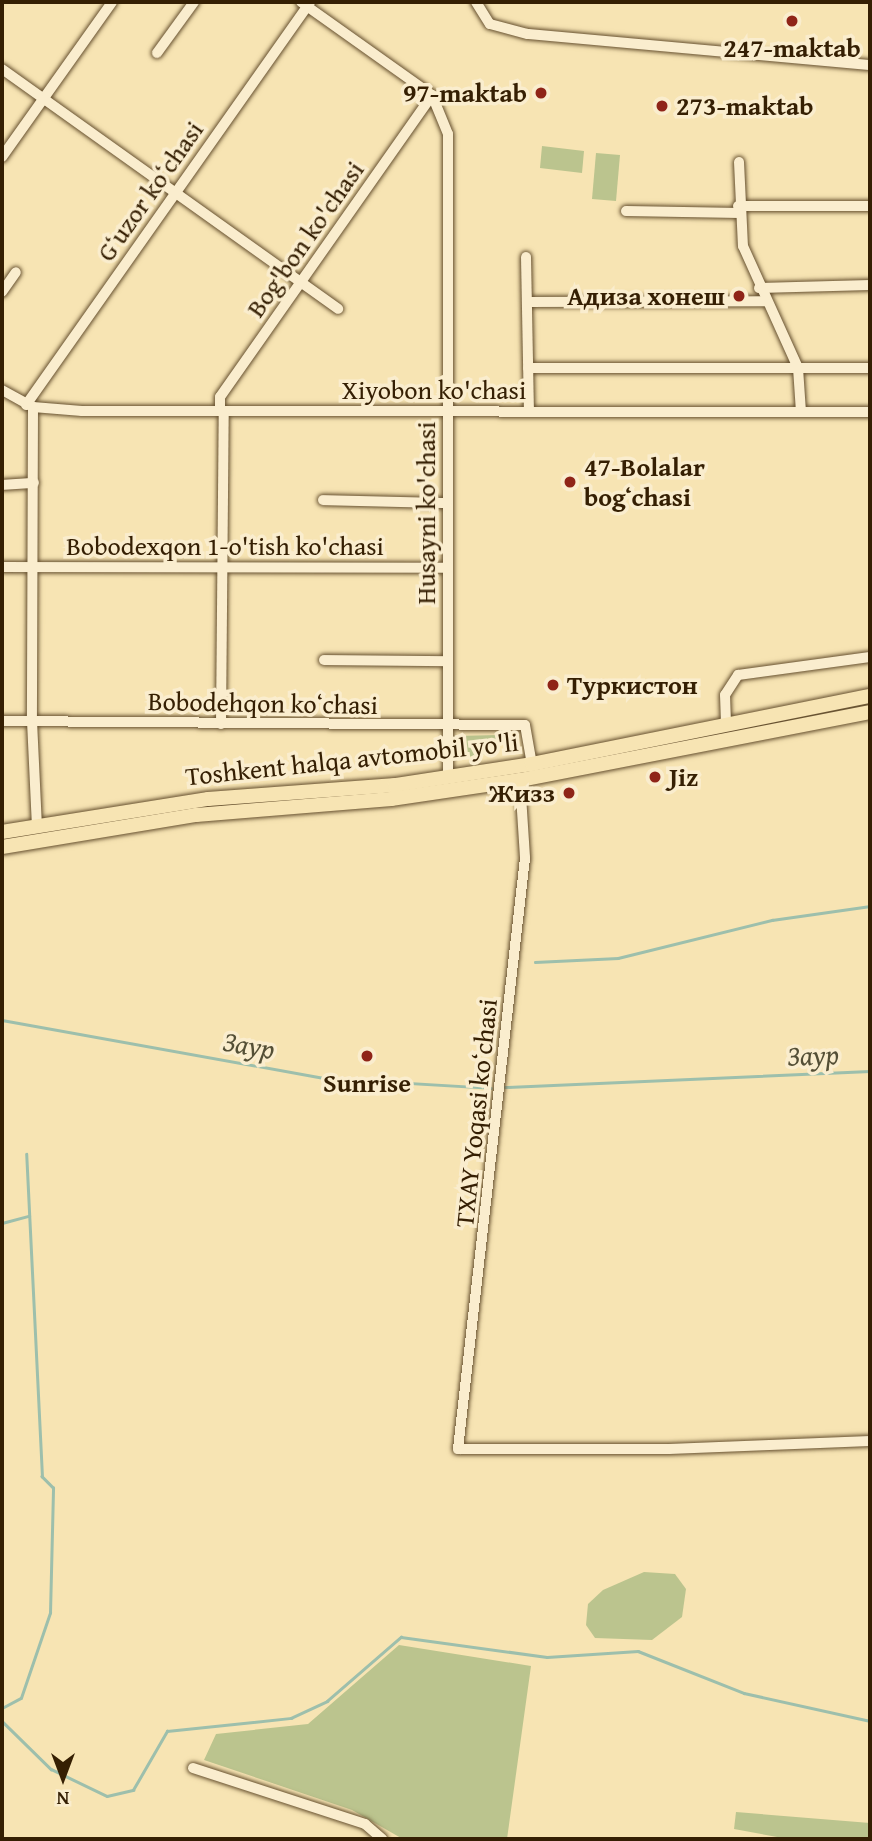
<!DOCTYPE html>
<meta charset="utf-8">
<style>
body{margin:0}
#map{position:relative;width:872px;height:1841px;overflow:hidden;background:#f7e4b3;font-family:"Gentium Book Plus",serif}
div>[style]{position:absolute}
.green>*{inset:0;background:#bbc48e}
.stream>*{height:2.5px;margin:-1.25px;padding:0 1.25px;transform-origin:1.25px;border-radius:1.25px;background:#9dbfac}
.roads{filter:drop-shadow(0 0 2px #66502f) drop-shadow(0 0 2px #66502f)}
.minor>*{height:10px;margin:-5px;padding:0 5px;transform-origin:5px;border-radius:5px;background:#faedce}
.highway>*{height:14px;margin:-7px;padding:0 7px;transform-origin:7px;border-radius:7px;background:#f7e4b3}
.dots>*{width:19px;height:19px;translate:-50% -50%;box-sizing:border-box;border:4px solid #faedce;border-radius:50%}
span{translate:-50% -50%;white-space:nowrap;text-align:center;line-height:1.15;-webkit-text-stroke:7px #faedce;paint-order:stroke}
.poi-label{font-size:26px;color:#351f03;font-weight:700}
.right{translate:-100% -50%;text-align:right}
.left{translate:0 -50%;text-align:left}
.street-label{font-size:26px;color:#351f03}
.water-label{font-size:28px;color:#544f36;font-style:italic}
.frame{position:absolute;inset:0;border:4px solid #351f03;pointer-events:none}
.north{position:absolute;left:28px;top:1743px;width:70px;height:70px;-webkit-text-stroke:5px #faedce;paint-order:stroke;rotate:180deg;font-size:19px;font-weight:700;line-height:28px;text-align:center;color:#351f03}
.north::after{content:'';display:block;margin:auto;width:24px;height:32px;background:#351f03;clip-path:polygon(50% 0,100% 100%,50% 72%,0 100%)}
</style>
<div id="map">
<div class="green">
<div style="clip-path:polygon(542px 146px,584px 151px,582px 173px,540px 168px)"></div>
<div style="clip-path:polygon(596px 153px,620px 155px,616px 201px,592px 199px)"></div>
<div style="clip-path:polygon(499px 735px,498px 752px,455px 759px,454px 736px)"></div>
<div style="clip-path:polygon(644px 1572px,675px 1574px,686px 1589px,682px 1617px,652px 1640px,595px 1638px,586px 1625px,588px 1604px,603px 1590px)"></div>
<div style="clip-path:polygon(399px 1645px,531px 1666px,507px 1839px,401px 1838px,352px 1810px,204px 1760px,216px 1734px,308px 1724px)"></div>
<div style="clip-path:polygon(736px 1812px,870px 1823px,870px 1839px,788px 1839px,734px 1829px)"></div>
</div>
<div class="stream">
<div style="left:535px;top:962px;width:83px;rotate:-2.8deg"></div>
<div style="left:618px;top:958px;width:159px;rotate:-13.9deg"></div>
<div style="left:772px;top:920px;width:99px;rotate:-8.1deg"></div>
<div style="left:2px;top:1020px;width:328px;rotate:10.2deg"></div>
<div style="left:325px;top:1078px;width:166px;rotate:3.4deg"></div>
<div style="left:505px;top:1087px;width:365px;rotate:-2.5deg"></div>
<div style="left:2px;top:1223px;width:28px;rotate:-15deg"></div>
<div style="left:2px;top:1708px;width:21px;rotate:-28deg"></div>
<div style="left:21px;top:1698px;width:90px;rotate:-71.2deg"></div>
<div style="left:50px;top:1613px;width:125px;rotate:-88.6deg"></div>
<div style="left:53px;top:1488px;width:16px;rotate:-135deg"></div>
<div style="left:42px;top:1477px;width:323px;rotate:-92.8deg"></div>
<div style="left:2px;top:1721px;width:69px;rotate:44.4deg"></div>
<div style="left:51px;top:1769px;width:62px;rotate:25.7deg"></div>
<div style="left:107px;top:1796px;width:27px;rotate:-13deg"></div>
<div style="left:133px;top:1790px;width:68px;rotate:-60deg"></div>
<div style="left:167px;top:1731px;width:125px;rotate:-6deg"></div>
<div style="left:291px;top:1718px;width:40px;rotate:-25deg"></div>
<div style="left:327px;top:1701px;width:98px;rotate:-40.9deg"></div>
<div style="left:401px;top:1637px;width:147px;rotate:7.8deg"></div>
<div style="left:547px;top:1657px;width:91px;rotate:-3.8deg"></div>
<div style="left:638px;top:1651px;width:114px;rotate:21.6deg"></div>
<div style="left:744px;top:1693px;width:129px;rotate:12.5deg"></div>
</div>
<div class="roads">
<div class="minor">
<div style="left:301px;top:2px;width:161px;rotate:35.4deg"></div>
<div style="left:476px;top:2px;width:26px;rotate:58deg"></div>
<div style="left:490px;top:24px;width:39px;rotate:15deg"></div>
<div style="left:528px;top:34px;width:343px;rotate:5.2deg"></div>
<div style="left:157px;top:53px;width:63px;rotate:-54deg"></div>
<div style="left:2px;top:69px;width:413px;rotate:35.5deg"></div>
<div style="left:432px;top:95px;width:42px;rotate:67.7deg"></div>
<div style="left:448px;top:134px;width:643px;rotate:90deg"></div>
<div style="left:2px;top:157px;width:190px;rotate:-54.6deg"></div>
<div style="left:739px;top:162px;width:84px;rotate:87.3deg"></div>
<div style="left:743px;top:246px;width:134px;rotate:65.7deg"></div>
<div style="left:798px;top:368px;width:44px;rotate:86.1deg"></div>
<div style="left:738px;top:206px;width:132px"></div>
<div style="left:626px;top:211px;width:114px;rotate:1deg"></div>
<div style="left:526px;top:257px;width:154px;rotate:88.9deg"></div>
<div style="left:759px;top:288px;width:111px;rotate:-1.5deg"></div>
<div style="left:2px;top:292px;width:24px;rotate:-55deg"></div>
<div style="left:527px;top:302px;width:240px;rotate:-0.2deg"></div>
<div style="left:528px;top:368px;width:342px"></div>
<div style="left:2px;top:390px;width:35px;rotate:29deg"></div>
<div style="left:33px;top:407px;width:49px;rotate:4.7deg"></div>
<div style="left:82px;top:411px;width:788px;rotate:0.07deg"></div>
<div style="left:26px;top:405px;width:493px;rotate:-54.8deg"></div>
<div style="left:33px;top:407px;width:314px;rotate:90.2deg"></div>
<div style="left:32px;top:721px;width:105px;rotate:87.3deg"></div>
<div style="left:220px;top:411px;width:14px;rotate:-90deg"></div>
<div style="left:220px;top:397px;width:369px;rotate:-54.9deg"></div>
<div style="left:2px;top:485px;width:32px;rotate:-4deg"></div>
<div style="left:323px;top:500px;width:124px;rotate:1.4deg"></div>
<div style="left:2px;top:567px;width:446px;rotate:0.1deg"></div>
<div style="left:324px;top:660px;width:124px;rotate:0.5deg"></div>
<div style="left:2px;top:721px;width:523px;rotate:0.44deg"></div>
<div style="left:525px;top:725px;width:40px;rotate:80deg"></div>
<div style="left:726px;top:723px;width:28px;rotate:-92deg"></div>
<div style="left:725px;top:695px;width:24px;rotate:-57deg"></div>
<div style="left:738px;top:675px;width:133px;rotate:-7.8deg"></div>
<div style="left:221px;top:724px;width:313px;rotate:-89.5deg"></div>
<div style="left:520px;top:780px;width:78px;rotate:86.3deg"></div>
<div style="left:525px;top:858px;width:595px;rotate:96.47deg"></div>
<div style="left:458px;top:1449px;width:211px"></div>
<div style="left:669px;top:1449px;width:201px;rotate:-2.3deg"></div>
<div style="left:193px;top:1768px;width:181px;rotate:18deg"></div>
<div style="left:365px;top:1824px;width:23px;rotate:41deg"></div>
</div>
<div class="highway">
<div style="left:2px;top:832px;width:209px;rotate:-9.1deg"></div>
<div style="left:208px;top:799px;width:188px;rotate:-4.3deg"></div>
<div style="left:395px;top:785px;width:139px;rotate:-8.7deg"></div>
<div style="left:532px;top:764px;width:345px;rotate:-11.4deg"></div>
<div style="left:2px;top:847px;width:197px;rotate:-9.4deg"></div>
<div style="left:196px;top:815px;width:196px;rotate:-4.7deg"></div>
<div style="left:391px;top:799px;width:130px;rotate:-8.4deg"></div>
<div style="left:520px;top:780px;width:357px;rotate:-11deg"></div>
</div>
</div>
<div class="dots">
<div style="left:792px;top:21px;background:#8f2418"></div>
<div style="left:541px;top:93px;background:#8f2418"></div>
<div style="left:662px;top:106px;background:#8f2418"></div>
<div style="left:739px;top:296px;background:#8f2418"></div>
<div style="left:570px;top:482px;background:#8f2418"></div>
<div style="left:553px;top:685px;background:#8f2418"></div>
<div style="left:655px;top:777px;background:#8f2418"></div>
<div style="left:569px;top:793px;background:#8f2418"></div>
<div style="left:367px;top:1056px;background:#8f2418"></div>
</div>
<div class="poi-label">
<span style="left:792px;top:48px">247-maktab</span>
<span class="right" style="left:527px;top:93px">97-maktab</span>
<span class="left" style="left:676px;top:106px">273-maktab</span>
<span class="right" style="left:725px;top:296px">Адиза хонеш</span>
<span class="left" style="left:584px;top:482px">47-Bolalar<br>bogʻchasi</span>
<span class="left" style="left:567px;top:685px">Туркистон</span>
<span class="left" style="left:669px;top:777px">Jiz</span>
<span class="right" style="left:555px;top:793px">Жизз</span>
<span style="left:367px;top:1083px">Sunrise</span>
</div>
<div class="street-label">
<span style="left:150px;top:191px;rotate:-55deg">Gʻuzor koʻchasi</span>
<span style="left:305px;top:239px;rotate:-55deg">Bog'bon ko'chasi</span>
<span style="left:434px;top:390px">Xiyobon ko'chasi</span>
<span style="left:426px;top:513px;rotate:-90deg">Husayni ko'chasi</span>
<span style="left:225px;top:546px">Bobodexqon 1-o'tish ko'chasi</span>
<span style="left:263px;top:703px;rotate:1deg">Bobodehqon koʻchasi</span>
<span style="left:352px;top:759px;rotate:-6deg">Toshkent halqa avtomobil yo'li</span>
<span style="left:476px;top:1113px;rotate:-84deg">TXAY Yoqasi koʻchasi</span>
</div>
<div class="water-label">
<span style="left:249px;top:1045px;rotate:10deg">Заур</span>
<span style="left:813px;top:1055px;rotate:-2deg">Заур</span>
</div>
<div class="frame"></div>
<div class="north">N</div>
</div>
